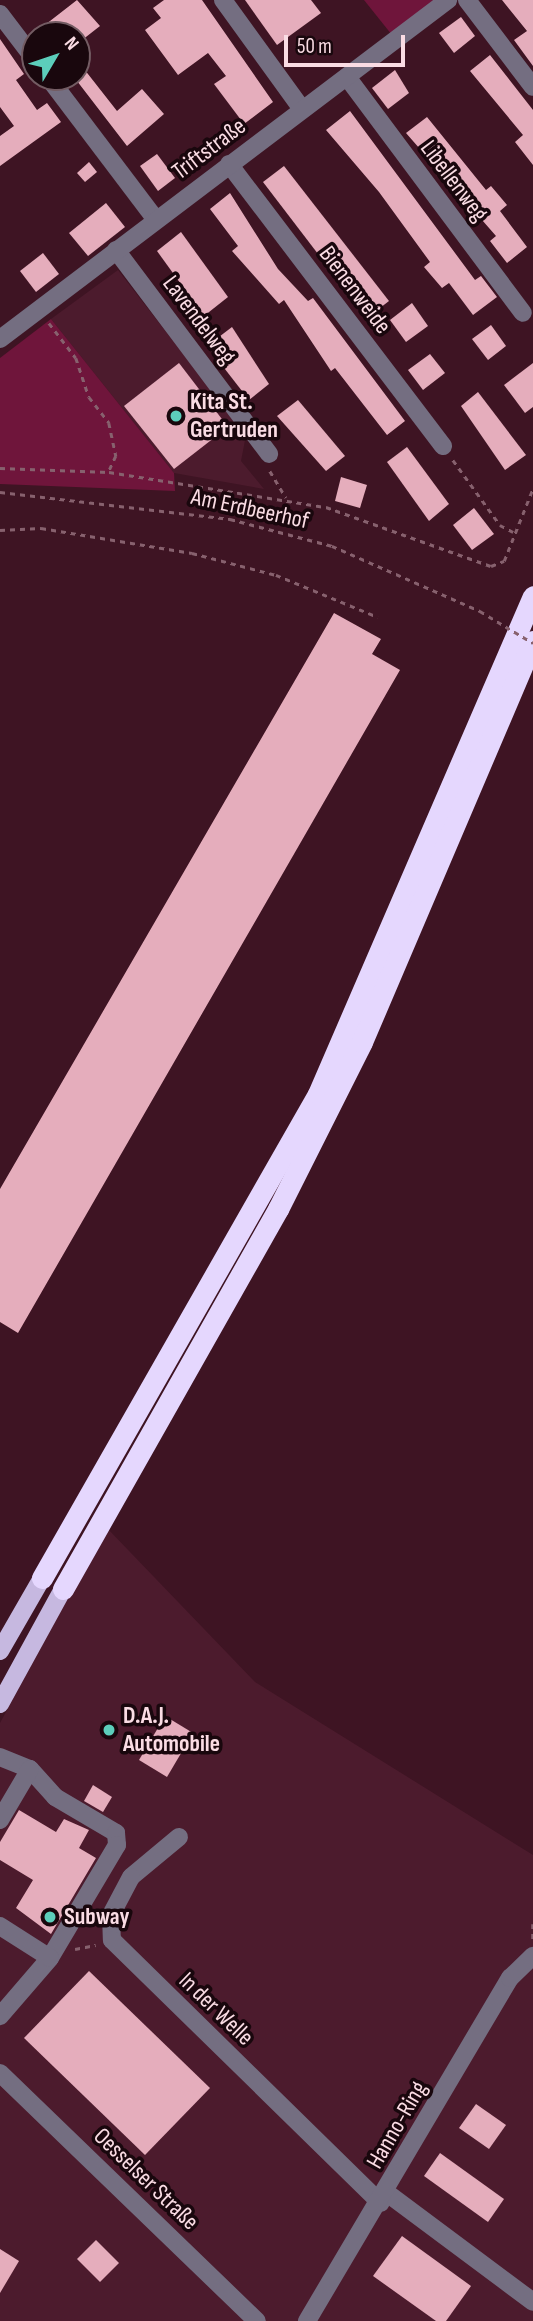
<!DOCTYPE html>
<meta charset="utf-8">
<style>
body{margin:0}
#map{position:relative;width:533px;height:2321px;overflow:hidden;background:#3e1423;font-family:"Sofia Sans Condensed",sans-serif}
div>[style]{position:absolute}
.built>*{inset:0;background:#4c1b2d}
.green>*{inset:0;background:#6f153b}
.building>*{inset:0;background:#e5adbc}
.path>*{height:2.5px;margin-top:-1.25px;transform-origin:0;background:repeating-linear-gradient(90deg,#87616e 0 5px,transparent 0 10px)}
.minor>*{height:18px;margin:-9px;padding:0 9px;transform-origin:9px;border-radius:9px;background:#746e81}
.major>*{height:18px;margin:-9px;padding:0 9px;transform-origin:9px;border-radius:9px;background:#c6b8e0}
.highway>*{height:21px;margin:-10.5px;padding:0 10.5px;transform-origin:10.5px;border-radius:10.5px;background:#e5d7fe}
.path-bridge>*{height:2.5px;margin-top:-1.25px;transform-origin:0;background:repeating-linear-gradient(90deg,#87616e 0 5px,transparent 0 10px)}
.dots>*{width:19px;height:19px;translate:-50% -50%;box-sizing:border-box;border:4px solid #19070d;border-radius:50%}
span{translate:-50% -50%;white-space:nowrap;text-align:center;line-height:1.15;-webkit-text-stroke:7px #19070d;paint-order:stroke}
.street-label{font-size:24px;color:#fadce4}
.poi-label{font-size:24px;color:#fadce4;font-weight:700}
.left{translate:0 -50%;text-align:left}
.north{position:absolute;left:21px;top:21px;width:70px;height:70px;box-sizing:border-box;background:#19070d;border:2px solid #735c63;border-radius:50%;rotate:51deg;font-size:19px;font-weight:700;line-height:28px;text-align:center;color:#fadce4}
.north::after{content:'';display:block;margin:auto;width:24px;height:32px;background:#5ccebb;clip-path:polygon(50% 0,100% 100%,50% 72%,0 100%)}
.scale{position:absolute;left:284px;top:35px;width:121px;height:32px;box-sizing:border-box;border:4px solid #fadce4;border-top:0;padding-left:9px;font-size:21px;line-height:24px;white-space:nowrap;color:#fadce4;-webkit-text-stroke:5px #19070d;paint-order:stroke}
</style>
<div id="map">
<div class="built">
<div style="clip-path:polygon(118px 270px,246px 435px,241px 461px,264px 489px,174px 473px,51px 319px)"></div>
<div style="clip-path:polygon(106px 1527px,255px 1682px,533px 1855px,533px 2321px,0 2321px,0 1723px)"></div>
</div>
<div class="green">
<div style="clip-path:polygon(364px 0,440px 0,392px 35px)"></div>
<div style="clip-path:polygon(51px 319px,174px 473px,175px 491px,0 484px,0 358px)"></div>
</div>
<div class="building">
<div style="clip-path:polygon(77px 0,100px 26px,77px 44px,77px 35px,32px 35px)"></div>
<div style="clip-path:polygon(164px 0,202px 0,273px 102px,244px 124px,214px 84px,226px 76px,208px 53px,178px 75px,145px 30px,161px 18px,153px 8px)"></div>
<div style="clip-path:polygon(245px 0,311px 0,321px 13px,277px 45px)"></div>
<div style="clip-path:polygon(502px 0,533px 0,533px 66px,514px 40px,527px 31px)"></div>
<div style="clip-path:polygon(461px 17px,475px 36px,454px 53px,439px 33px)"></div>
<div style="clip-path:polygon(0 39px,24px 74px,16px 80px,37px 110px,47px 103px,61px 122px,0 166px,0 136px,14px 126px,0 107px)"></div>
<div style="clip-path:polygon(490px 55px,533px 110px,533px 165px,515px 142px,523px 135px,470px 71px)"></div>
<div style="clip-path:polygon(77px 60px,117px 111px,142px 89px,164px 114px,127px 146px,77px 81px)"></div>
<div style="clip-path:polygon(395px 70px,409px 93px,388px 109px,372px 88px)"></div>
<div style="clip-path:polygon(350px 111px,475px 280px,481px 276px,497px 297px,473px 315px,449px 283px,442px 288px,424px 267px,430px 262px,379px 192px,326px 130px)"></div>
<div style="clip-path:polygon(427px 117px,486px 190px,491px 186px,507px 205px,500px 211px,527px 247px,507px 263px,490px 241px,496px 236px,406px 133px)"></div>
<div style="clip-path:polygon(157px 154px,175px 178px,158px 191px,140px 166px)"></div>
<div style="clip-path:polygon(89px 162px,97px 172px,85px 182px,77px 173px)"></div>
<div style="clip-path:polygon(284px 166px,389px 301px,367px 318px,263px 182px)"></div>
<div style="clip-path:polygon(230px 193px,278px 269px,308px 301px,313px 298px,405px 421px,387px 435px,335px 368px,331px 371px,284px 300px,279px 304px,232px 251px,238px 246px,210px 209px)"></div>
<div style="clip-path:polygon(106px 203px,125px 227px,88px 256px,69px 233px)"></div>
<div style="clip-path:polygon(181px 232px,228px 297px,204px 316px,157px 251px)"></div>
<div style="clip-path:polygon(43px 253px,59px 274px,36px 292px,20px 271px)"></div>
<div style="clip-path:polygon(412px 303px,428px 326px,406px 342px,390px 320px)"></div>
<div style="clip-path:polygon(491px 325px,506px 346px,488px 360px,472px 339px)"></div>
<div style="clip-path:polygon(232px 327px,269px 384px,249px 400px,207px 346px)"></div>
<div style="clip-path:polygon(430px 354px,445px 373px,423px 390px,408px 370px)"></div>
<div style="clip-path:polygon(179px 363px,228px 427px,174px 469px,124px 406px)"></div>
<div style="clip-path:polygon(533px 363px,533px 407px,525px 413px,504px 385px)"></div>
<div style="clip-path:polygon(478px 392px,526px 455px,505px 470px,461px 406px)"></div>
<div style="clip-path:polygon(298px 400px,345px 456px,326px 471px,277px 416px)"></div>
<div style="clip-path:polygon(407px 447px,449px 504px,429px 521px,387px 462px)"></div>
<div style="clip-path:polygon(341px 477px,367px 485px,360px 508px,335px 501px)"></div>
<div style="clip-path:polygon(474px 508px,494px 534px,472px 550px,453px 525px)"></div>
<div style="clip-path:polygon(334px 613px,381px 639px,372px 654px,400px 670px,18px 1333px,0 1322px,0 1189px)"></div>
<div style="clip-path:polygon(165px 1716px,193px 1733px,167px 1777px,139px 1760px)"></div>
<div style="clip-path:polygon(93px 1785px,112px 1797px,103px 1812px,84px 1801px)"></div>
<div style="clip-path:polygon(19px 1810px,56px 1832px,64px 1819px,89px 1830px,79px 1848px,96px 1858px,51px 1934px,16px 1908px,33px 1880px,0 1860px,0 1842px)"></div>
<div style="clip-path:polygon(89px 1971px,210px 2088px,145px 2155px,24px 2038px)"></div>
<div style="clip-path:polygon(476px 2104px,506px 2125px,489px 2149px,459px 2128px)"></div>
<div style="clip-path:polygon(440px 2153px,504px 2199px,488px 2222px,424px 2176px)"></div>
<div style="clip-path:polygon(402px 2236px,471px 2286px,446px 2321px,436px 2321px,373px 2276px)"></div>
<div style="clip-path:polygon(96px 2240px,119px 2263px,100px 2282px,77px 2259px)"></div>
<div style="clip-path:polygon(0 2249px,19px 2261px,0 2293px)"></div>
</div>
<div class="path">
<div style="left:49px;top:323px;width:44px;rotate:52.4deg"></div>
<div style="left:76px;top:358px;width:41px;rotate:71.6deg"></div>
<div style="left:89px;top:397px;width:33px;rotate:52deg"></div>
<div style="left:109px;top:423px;width:34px;rotate:78deg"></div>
<div style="left:116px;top:456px;width:17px;rotate:115deg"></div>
<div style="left:453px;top:460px;width:80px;rotate:54.1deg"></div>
<div style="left:500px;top:525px;width:15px;rotate:28deg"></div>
<div style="left:0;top:468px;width:109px;rotate:2.1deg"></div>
<div style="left:109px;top:472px;width:220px;rotate:9.2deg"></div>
<div style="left:326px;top:507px;width:175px;rotate:19.7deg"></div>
<div style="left:491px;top:566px;width:14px;rotate:-21deg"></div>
<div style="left:504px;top:561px;width:79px;rotate:-68.3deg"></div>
<div style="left:270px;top:471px;width:31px;rotate:59deg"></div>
<div style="left:0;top:492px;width:232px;rotate:6.7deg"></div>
<div style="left:230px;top:519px;width:106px;rotate:14.8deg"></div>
<div style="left:332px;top:546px;width:162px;rotate:23.7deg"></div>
<div style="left:0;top:530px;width:41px;rotate:-2.8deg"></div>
<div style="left:41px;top:528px;width:153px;rotate:9.4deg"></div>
<div style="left:192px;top:553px;width:87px;rotate:14.7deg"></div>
<div style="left:276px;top:575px;width:110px;rotate:22.4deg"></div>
<div style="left:533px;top:1924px;width:16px;rotate:90deg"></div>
<div style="left:75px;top:1949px;width:21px;rotate:-11deg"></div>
</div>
<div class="minor">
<div style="left:223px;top:0;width:135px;rotate:54.1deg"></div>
<div style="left:467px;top:0;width:109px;rotate:52.8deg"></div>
<div style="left:0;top:14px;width:58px;rotate:52.7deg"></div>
<div style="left:48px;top:77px;width:179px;rotate:52.9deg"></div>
<div style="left:347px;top:77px;width:294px;rotate:53.3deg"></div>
<div style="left:229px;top:164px;width:354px;rotate:52.8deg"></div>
<div style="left:116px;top:250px;width:255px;rotate:53.1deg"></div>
<div style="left:0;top:339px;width:562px;rotate:-37.11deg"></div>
<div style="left:0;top:1757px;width:32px;rotate:22deg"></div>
<div style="left:30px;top:1769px;width:38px;rotate:48deg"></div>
<div style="left:55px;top:1797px;width:71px;rotate:30.5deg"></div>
<div style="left:116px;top:1833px;width:12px;rotate:85deg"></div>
<div style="left:117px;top:1845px;width:131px;rotate:120.7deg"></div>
<div style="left:50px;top:1958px;width:77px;rotate:130.8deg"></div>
<div style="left:0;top:1820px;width:59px;rotate:-59.5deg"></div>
<div style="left:179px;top:1837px;width:62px;rotate:140.2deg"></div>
<div style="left:131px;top:1877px;width:43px;rotate:117.8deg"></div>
<div style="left:111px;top:1915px;width:25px;rotate:88deg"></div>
<div style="left:112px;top:1940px;width:376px;rotate:44.4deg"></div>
<div style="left:0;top:1926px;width:59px;rotate:32.6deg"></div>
<div style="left:0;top:2073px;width:357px;rotate:44deg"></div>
<div style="left:387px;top:2193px;width:182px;rotate:36.7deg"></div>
<div style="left:307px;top:2321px;width:399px;rotate:-59.4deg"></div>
<div style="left:510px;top:1978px;width:32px;rotate:-44deg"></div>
</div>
<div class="major">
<div style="left:0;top:1651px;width:84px;rotate:-60.1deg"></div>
<div style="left:0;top:1704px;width:131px;rotate:-61.3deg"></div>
</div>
<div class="highway">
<div style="left:42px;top:1578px;width:557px;rotate:-60.31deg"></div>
<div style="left:318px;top:1094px;width:542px;rotate:-66.65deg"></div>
<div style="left:63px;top:1589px;width:437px;rotate:-60.5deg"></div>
<div style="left:278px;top:1209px;width:187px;rotate:-63.3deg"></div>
<div style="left:362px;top:1042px;width:436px;rotate:-66.9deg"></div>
</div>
<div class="path-bridge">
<div style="left:480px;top:611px;width:62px;rotate:31.1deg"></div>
</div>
<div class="dots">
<div style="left:176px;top:416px;background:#5ccebb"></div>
<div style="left:109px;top:1730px;background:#5ccebb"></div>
<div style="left:50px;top:1917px;background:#5ccebb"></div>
</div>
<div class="street-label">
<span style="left:209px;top:149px;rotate:-37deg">Triftstraße</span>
<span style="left:454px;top:181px;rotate:53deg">Libellenweg</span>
<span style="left:355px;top:290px;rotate:53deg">Bienenweide</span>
<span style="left:199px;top:320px;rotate:53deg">Lavendelweg</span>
<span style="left:250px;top:509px;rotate:12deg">Am Erdbeerhof</span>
<span style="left:216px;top:2009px;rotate:44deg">In der Welle</span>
<span style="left:397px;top:2125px;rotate:-60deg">Hanno-Ring</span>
<span style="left:146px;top:2179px;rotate:44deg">Oesselser Straße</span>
</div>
<div class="poi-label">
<span class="left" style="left:190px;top:416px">Kita St.<br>Gertruden</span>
<span class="left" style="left:123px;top:1730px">D.A.J.<br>Automobile</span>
<span class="left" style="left:64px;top:1917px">Subway</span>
</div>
<div class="north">N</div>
<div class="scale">50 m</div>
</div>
